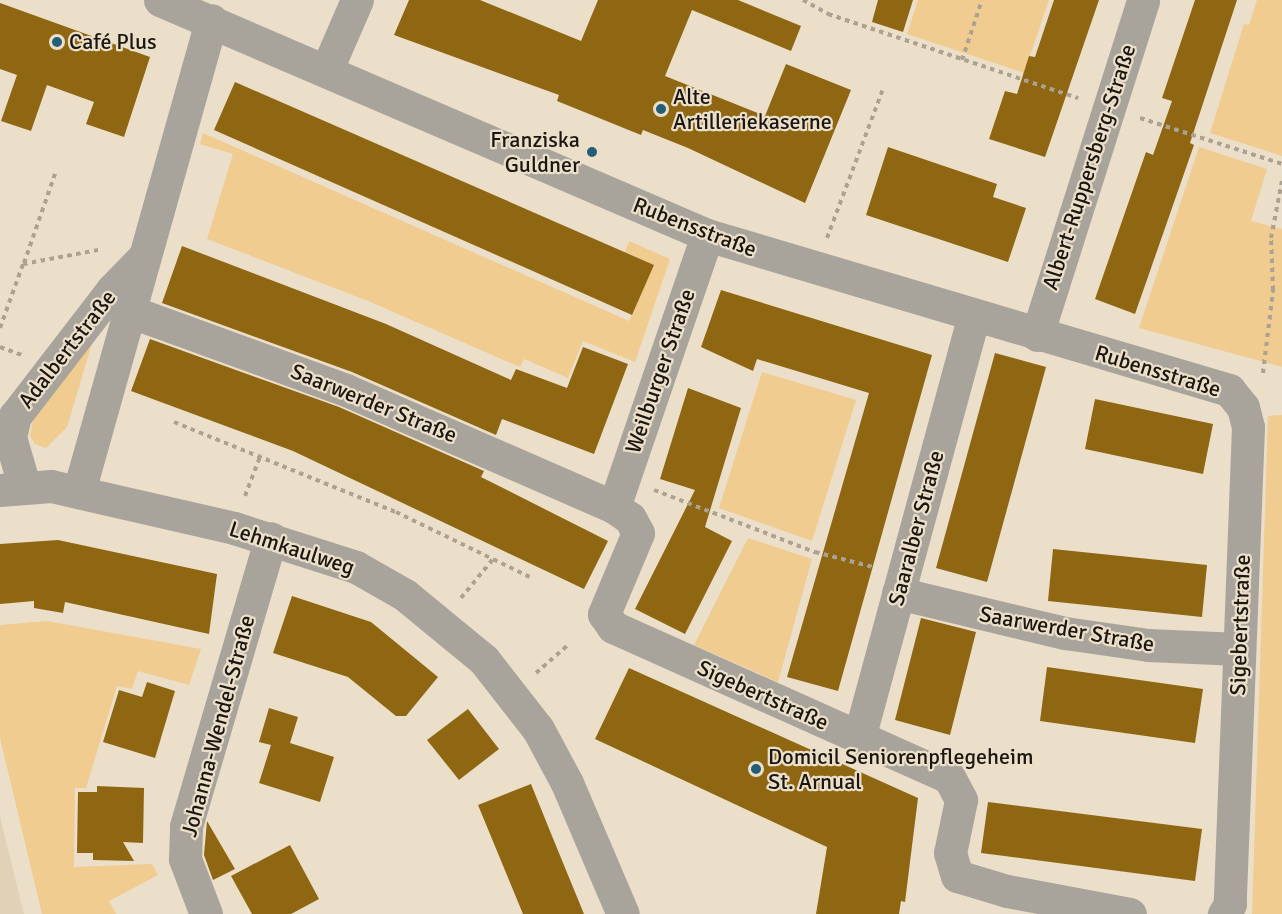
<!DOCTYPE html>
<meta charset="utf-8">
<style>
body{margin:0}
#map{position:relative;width:1282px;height:914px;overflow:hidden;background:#ebdfca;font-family:Signika,sans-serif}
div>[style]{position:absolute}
.built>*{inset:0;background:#e1d1b7}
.green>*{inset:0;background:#f0cc90}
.building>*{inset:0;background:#8f6712}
.path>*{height:4px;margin-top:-2px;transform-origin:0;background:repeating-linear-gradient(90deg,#aba291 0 4.5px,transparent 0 9px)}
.street>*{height:33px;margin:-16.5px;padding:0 16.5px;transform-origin:16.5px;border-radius:16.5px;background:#a9a49b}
.dots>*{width:16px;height:16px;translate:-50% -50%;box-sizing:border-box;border:3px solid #ebdfca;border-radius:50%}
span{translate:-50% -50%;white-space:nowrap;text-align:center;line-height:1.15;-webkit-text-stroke:4.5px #ebdfca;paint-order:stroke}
.poi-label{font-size:22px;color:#1b160f}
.left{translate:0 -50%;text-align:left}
.right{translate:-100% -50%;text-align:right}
.street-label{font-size:22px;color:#1b160f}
</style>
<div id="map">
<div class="built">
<div style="clip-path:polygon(0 816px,2px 825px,24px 914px,0 914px)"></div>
</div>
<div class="green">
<div style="clip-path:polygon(918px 0,1049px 0,1024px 73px,907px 34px)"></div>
<div style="clip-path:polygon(1257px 0,1282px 0,1282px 156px,1210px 133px,1244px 24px,1249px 25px)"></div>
<div style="clip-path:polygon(203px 133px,629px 321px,654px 265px,625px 252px,629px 241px,670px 259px,635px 362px,583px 341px,568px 378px,524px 359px,520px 367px,368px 301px,207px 239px,233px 154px,200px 144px)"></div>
<div style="clip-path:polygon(1199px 147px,1267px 169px,1251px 221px,1282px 229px,1282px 367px,1139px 328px)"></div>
<div style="clip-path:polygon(94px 337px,67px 427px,46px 448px,35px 444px,30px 436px,34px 414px)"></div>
<div style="clip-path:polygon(762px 372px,856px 400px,812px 541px,719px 508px)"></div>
<div style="clip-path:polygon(1282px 415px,1282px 914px,1252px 914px,1268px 416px)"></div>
<div style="clip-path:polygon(748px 538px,812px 559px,778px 682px,694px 645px)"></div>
<div style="clip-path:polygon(47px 621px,201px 649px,189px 685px,138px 671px,132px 689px,117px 686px,86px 788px,75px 788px,74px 867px,152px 864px,158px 875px,109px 901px,116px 914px,42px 914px,0 738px,0 625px)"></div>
</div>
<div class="building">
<div style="clip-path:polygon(409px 0,480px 0,581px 41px,598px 0,738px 0,801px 26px,791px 51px,692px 10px,665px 76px,765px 116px,786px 64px,851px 90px,805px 203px,688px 148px,643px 130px,641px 135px,557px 101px,559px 95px,394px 35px)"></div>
<div style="clip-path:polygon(878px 0,913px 0,903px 32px,872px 22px)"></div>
<div style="clip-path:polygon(1054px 0,1099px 0,1045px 157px,989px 139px,1005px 91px,1017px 94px,1029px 56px,1035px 57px)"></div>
<div style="clip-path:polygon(1195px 0,1237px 0,1190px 143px,1194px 145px,1135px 314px,1095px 299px,1146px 152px,1153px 155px,1172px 101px,1162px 98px)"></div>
<div style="clip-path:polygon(0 3px,150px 57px,124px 137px,86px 124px,94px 102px,47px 85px,31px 131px,1px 121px,17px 75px,0 69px)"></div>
<div style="clip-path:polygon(235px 82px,654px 265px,632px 315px,214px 130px)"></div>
<div style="clip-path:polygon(888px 147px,997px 184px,993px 197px,1026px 208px,1008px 262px,866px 215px)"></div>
<div style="clip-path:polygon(182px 246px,386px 324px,511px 380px,516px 369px,567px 388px,583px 347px,628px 364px,594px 454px,502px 419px,496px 435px,352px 372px,162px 303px)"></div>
<div style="clip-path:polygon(721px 290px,932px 355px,838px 691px,787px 677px,869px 393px,757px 359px,753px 371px,701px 347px)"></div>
<div style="clip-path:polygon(150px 339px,339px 407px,484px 471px,481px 477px,608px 541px,584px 589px,293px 451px,131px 391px)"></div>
<div style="clip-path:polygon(995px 353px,1046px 367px,987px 582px,936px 568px)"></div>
<div style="clip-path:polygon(688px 388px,741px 408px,705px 527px,732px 541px,685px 634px,635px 609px,695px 490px,660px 479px)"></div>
<div style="clip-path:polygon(1095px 399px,1213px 424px,1203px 474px,1085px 449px)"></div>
<div style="clip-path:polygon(58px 540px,217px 574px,209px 634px,65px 602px,63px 613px,34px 608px,34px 601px,0 604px,0 544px)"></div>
<div style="clip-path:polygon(1053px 549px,1207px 565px,1202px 617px,1048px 601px)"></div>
<div style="clip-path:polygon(292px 596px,371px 622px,438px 677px,406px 716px,396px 716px,348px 677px,273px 653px)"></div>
<div style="clip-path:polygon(921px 618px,976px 632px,950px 735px,895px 720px)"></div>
<div style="clip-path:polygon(1047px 667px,1203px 689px,1195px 743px,1040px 721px)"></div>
<div style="clip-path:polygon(629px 668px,918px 798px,905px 902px,901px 901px,899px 914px,816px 914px,827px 847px,595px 739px)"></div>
<div style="clip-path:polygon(147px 682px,175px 691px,155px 758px,103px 742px,119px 690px,142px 697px)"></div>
<div style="clip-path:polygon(269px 708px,298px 717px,290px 743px,334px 757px,320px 802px,259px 783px,271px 745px,259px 742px)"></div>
<div style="clip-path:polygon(468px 709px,499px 749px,459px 780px,427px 740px)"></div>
<div style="clip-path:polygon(531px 784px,552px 836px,584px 914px,523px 914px,478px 805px)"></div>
<div style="clip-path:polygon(97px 786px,144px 788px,143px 843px,123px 842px,134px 861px,93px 860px,93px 853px,77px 853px,78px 792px,97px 792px)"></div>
<div style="clip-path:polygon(988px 802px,1202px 829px,1195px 881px,981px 853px)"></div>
<div style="clip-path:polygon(207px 821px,235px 869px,213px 880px,204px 855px)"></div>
<div style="clip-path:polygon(290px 845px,319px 899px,291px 914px,252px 914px,231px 876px)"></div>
</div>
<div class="path">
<div style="left:803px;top:0;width:29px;rotate:29deg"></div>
<div style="left:828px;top:14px;width:264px;rotate:18.6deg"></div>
<div style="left:962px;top:60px;width:63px;rotate:-71.6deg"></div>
<div style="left:1140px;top:118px;width:149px;rotate:17.9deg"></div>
<div style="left:827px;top:238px;width:159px;rotate:-69.4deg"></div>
<div style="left:24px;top:263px;width:97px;rotate:-70.8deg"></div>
<div style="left:0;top:328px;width:68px;rotate:-70.2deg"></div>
<div style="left:23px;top:264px;width:81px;rotate:-10.6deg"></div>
<div style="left:0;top:347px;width:23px;rotate:20deg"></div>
<div style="left:1263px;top:373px;width:84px;rotate:-83.1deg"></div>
<div style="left:1273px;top:290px;width:52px;rotate:-92.2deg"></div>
<div style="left:1271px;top:238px;width:58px;rotate:-79.1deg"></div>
<div style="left:174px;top:422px;width:240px;rotate:22.1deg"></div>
<div style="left:396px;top:512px;width:149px;rotate:25.9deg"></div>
<div style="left:654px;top:490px;width:173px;rotate:21.1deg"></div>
<div style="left:815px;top:552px;width:60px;rotate:14.5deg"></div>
<div style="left:245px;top:496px;width:45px;rotate:-69.1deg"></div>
<div style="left:461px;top:598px;width:50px;rotate:-50.6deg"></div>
<div style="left:536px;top:673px;width:44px;rotate:-41.3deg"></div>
</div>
<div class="street">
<div style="left:160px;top:0;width:595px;rotate:23.25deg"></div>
<div style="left:707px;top:235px;width:545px;rotate:16.54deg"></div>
<div style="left:1229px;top:390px;width:22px;rotate:51deg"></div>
<div style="left:1243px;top:407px;width:21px;rotate:76deg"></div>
<div style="left:1248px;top:427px;width:477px;rotate:92.2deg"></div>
<div style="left:1230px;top:904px;width:12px;rotate:121deg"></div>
<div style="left:327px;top:69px;width:75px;rotate:-66.5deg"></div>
<div style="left:129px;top:311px;width:231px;rotate:20deg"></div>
<div style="left:346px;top:390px;width:292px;rotate:23.6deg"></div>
<div style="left:614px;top:507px;width:19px;rotate:35deg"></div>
<div style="left:630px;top:518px;width:17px;rotate:62deg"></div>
<div style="left:638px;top:533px;width:88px;rotate:112.8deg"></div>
<div style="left:604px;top:614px;width:16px;rotate:55deg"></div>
<div style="left:613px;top:627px;width:368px;rotate:24.1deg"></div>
<div style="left:949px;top:777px;width:26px;rotate:62deg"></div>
<div style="left:961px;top:800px;width:54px;rotate:101.7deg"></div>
<div style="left:950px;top:853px;width:24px;rotate:73deg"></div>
<div style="left:957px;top:876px;width:52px;rotate:16.7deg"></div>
<div style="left:1007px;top:891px;width:125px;rotate:10.6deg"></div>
<div style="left:1037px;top:335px;width:351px;rotate:-72.4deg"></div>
<div style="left:24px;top:485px;width:50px;rotate:-106.3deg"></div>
<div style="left:10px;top:437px;width:22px;rotate:-77deg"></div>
<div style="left:15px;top:416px;width:159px;rotate:-52.4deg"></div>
<div style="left:112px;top:290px;width:43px;rotate:-45.9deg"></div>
<div style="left:0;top:490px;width:51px;rotate:-4.5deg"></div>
<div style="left:51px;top:486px;width:188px;rotate:12.9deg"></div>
<div style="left:234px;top:528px;width:128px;rotate:17.7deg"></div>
<div style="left:356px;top:567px;width:56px;rotate:29.7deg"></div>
<div style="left:405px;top:595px;width:102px;rotate:39.4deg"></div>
<div style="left:484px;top:660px;width:88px;rotate:52deg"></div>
<div style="left:538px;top:729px;width:61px;rotate:61.8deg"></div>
<div style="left:567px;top:783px;width:142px;rotate:66.9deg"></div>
<div style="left:79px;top:491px;width:489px;rotate:-74.3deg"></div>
<div style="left:614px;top:507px;width:287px;rotate:-71.1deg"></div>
<div style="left:898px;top:593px;width:172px;rotate:13.5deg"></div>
<div style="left:1065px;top:633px;width:84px;rotate:8.2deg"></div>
<div style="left:1148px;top:645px;width:91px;rotate:2.5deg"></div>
<div style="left:859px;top:738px;width:435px;rotate:-74.8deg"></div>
<div style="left:206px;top:914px;width:59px;rotate:-110.9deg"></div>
<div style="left:185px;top:859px;width:33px;rotate:-88deg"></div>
<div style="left:186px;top:826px;width:300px;rotate:-73.6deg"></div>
</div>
<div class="dots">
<div style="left:57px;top:42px;background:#235d76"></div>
<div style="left:661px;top:109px;background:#235d76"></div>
<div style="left:592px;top:152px;background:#235d76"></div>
<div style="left:756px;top:769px;background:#235d76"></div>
</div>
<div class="poi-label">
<span class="left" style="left:69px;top:42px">Café Plus</span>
<span class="left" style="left:673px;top:109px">Alte<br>Artilleriekaserne</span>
<span class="right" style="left:580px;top:152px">Franziska<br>Guldner</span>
<span class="left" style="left:768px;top:769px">Domicil Seniorenpflegeheim<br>St. Arnual</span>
</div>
<div class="street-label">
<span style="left:1089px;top:167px;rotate:-72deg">Albert-Ruppersberg-Straße</span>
<span style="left:695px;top:227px;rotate:21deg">Rubensstraße</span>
<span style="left:67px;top:349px;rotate:-52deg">Adalbertstraße</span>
<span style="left:660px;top:371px;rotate:-71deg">Weilburger Straße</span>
<span style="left:1158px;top:371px;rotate:17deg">Rubensstraße</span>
<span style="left:374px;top:403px;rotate:22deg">Saarwerder Straße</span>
<span style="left:916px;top:528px;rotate:-75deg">Saaralber Straße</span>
<span style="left:292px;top:548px;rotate:18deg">Lehmkaulweg</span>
<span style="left:1240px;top:625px;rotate:-88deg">Sigebertstraße</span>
<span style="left:1067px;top:629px;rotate:10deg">Saarwerder Straße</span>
<span style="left:763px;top:695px;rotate:24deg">Sigebertstraße</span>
<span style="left:218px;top:726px;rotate:-75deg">Johanna-Wendel-Straße</span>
</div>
</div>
